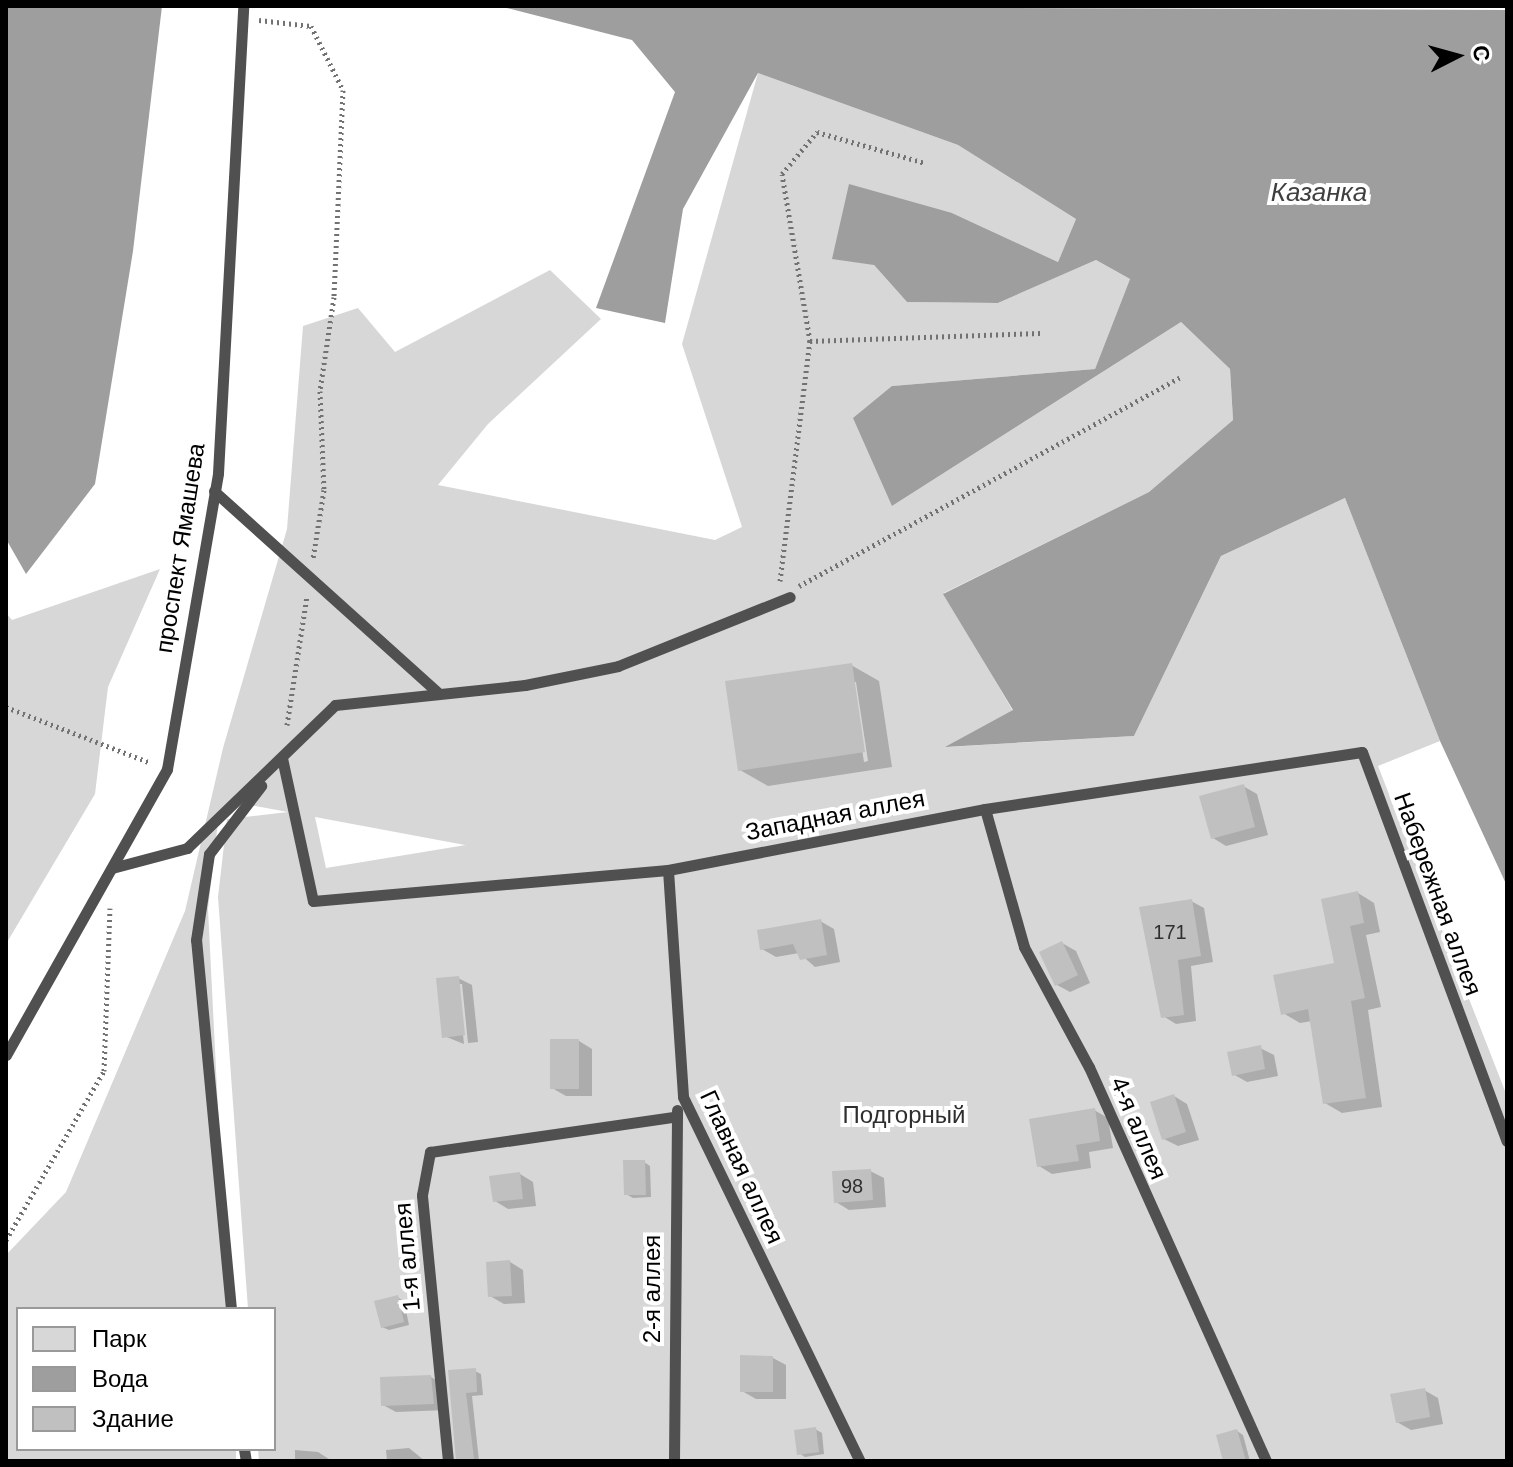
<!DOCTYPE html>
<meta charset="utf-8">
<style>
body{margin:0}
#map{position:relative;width:1513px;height:1467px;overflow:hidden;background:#fff;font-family:Arial,sans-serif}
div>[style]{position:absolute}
.green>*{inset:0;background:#d7d7d7}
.water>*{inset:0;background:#9e9e9e}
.shadow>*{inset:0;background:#0003}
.building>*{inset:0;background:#c0c0c0}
.path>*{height:5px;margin-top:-2.5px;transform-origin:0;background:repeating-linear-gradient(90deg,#727272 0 2px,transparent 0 6px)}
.service>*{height:11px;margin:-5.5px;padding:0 5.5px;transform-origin:5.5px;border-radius:5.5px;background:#505050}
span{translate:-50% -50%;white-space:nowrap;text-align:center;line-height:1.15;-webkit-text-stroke:8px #fff;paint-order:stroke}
.number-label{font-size:20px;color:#303030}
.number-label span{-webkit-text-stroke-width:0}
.street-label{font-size:24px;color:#000}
.park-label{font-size:24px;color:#2e2e2e}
.water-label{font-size:26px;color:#3f3f3f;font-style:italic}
.frame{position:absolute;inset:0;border:8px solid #000;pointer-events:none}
.legend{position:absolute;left:16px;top:1307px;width:260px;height:144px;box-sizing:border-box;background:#fff;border:2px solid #999;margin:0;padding:10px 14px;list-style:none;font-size:24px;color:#000}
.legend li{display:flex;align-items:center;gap:16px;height:40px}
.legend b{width:40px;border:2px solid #999}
.north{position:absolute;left:1417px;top:16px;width:80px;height:80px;-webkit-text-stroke:6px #fff;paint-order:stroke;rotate:84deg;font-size:22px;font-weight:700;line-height:32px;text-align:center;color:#000}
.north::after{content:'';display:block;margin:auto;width:28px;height:36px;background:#000;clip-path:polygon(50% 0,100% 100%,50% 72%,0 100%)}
</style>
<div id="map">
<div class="green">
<div style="clip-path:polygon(evenodd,758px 73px,958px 145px,1076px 219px,1058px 262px,952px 213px,874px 265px,907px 302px,998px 303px,1096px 260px,1130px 279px,1095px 369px,892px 386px,892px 506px,1181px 322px,1230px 369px,1233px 420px,1149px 492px,944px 593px,1013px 711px,948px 747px,1134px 736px,1221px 556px,1345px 498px,1440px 741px,1378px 766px,1507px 1096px,1507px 1461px,259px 1461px,258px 1449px,274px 1449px,274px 1309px,248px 1309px,218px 897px,227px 819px,288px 812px,244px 804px,219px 813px,208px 909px,228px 1309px,18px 1309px,18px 1449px,236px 1449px,236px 1461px,6px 1461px,6px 1255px,66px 1192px,185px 911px,223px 748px,287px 529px,303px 326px,358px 308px,395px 352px,550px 270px,601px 319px,488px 424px,438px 485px,715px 540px,742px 527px,682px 344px,758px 73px,315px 817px,465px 845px,466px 845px,326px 868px,315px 817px)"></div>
<div style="clip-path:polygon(160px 569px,108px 687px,95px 794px,6px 944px,6px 613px,12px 620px)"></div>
</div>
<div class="water">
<div style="clip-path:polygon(6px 6px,162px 6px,133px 251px,95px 484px,26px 574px,6px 539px)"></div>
<div style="clip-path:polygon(499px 6px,1507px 10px,1507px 886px,1440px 741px,1345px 498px,1221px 556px,1134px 736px,945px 747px,1013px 710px,943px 594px,1149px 492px,1233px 420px,1230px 369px,1181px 322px,892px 506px,853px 418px,892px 386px,1095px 369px,1130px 279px,1096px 260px,998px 303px,907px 302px,874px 265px,832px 259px,849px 184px,952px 213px,1058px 262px,1076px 219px,958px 145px,758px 73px,683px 209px,665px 323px,596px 308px,675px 92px,632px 40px)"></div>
</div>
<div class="shadow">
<div style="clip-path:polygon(evenodd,851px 665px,879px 681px,892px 767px,768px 786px,740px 770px,851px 665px,852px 682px,856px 682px,868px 761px,864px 762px,852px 682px)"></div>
<div style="clip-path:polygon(1243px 786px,1257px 794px,1268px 835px,1226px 846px,1213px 838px)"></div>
<div style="clip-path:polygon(1358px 893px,1374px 903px,1380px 932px,1366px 935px,1381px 1007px,1368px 1010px,1382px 1107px,1342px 1113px,1325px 1103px,1312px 1021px,1300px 1023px,1283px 1013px,1336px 964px)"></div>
<div style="clip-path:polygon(1191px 901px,1204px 908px,1213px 962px,1191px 966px,1196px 1021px,1176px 1024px,1163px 1016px)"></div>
<div style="clip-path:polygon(820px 921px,834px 929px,840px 962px,815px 967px,799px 953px,776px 957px,762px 949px)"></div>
<div style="clip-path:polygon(1062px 943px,1076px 951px,1090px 983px,1070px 992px,1057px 985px)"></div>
<div style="clip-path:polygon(458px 978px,472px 985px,478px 1042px,468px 1043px,462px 984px,458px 984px,464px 1044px,444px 1036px)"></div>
<div style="clip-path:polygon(579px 1041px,592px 1049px,592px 1096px,566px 1096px,552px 1088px)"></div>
<div style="clip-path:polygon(1260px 1048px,1274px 1055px,1278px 1076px,1247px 1082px,1233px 1074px)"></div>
<div style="clip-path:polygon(1174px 1096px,1187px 1104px,1199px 1140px,1178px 1146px,1164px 1139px)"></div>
<div style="clip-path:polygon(1094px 1110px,1108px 1118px,1113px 1148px,1089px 1152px,1091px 1168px,1052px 1174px,1039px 1166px)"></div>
<div style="clip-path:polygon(644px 1162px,650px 1166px,651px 1197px,633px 1198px,626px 1194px)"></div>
<div style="clip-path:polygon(870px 1171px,884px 1178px,886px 1207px,849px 1210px,836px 1202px)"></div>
<div style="clip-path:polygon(520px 1174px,533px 1182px,536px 1206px,508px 1209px,495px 1201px)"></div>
<div style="clip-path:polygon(510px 1262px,523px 1270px,525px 1303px,504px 1304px,490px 1296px)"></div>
<div style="clip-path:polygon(397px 1297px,404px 1301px,409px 1325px,389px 1330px,382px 1327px)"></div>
<div style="clip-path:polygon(773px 1358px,786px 1365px,786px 1399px,756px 1399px,742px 1391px)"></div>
<div style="clip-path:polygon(475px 1371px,481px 1374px,483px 1395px,472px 1396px,479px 1461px,461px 1461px,450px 1372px)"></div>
<div style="clip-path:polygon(431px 1377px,444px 1385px,447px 1410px,396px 1412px,383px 1405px)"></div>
<div style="clip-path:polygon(1424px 1390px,1438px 1398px,1443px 1424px,1411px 1430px,1397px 1422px)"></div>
<div style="clip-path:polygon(815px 1429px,822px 1433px,824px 1454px,805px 1457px,799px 1453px)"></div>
<div style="clip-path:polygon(1237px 1431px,1243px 1435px,1250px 1461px,1225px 1461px)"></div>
<div style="clip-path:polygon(409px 1448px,425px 1461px,387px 1461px,386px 1450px)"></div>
<div style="clip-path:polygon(295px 1450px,318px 1452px,332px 1461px,295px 1461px)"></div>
</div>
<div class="building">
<div style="clip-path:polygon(852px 663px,865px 752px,738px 771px,725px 681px)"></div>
<div style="clip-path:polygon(1244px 784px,1255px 827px,1211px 839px,1199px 796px)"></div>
<div style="clip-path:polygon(1358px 891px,1364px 923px,1350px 926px,1365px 998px,1351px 1001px,1366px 1098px,1323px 1104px,1308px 1009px,1281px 1015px,1273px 975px,1334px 963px,1321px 899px)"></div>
<div style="clip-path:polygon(1192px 899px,1201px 956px,1178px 960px,1184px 1015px,1161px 1018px,1139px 907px)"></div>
<div style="clip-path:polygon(821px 919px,827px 955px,800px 960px,793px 944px,760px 950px,757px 930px)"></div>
<div style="clip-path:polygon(1062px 941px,1078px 975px,1055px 986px,1039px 952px)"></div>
<div style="clip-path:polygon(459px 976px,465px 1035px,442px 1038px,436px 978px)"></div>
<div style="clip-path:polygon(550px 1039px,579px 1039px,579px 1089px,550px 1089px)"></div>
<div style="clip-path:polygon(1261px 1045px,1265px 1069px,1232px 1076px,1227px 1052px)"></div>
<div style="clip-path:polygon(1174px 1094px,1186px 1132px,1162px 1140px,1150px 1102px)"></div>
<div style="clip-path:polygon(1095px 1108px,1100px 1141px,1076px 1145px,1079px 1161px,1037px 1167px,1029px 1119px)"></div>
<div style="clip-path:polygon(623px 1160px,645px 1160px,646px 1195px,624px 1195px)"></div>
<div style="clip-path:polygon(871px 1169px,873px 1200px,834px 1203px,832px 1171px)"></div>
<div style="clip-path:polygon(520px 1172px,523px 1199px,493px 1202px,489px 1176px)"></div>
<div style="clip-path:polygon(510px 1260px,512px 1296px,488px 1297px,486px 1262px)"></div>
<div style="clip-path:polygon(398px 1295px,404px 1322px,381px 1328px,374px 1301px)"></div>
<div style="clip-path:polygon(740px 1355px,773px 1356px,773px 1392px,740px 1392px)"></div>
<div style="clip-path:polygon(476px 1368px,477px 1392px,466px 1393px,474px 1459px,456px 1461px,448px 1370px)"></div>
<div style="clip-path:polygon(431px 1375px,434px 1404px,381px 1406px,380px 1377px)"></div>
<div style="clip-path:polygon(1425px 1388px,1430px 1417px,1396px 1423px,1390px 1394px)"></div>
<div style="clip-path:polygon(816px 1427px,819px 1452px,797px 1455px,794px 1430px)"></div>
<div style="clip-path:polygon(1237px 1429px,1246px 1461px,1223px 1461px,1216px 1435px)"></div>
</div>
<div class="path">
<div style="left:259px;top:20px;width:52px;rotate:6.6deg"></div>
<div style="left:311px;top:26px;width:72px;rotate:63.4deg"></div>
<div style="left:343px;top:90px;width:207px;rotate:92.5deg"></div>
<div style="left:334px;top:297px;width:95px;rotate:98.5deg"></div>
<div style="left:320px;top:391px;width:99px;rotate:87.7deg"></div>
<div style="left:324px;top:490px;width:70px;rotate:99.1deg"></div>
<div style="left:810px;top:341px;width:231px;rotate:-2deg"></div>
<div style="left:780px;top:581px;width:242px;rotate:-82.9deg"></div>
<div style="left:810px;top:341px;width:169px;rotate:-99.5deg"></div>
<div style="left:782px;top:174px;width:55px;rotate:-50.2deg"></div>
<div style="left:817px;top:132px;width:112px;rotate:16deg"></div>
<div style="left:799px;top:586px;width:435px;rotate:-28.7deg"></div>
<div style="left:6px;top:707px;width:155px;rotate:21.1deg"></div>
<div style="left:287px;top:725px;width:131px;rotate:-81.2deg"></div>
<div style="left:6px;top:1240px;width:195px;rotate:-59.9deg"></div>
<div style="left:104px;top:1071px;width:163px;rotate:-87.9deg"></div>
</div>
<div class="service">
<div style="left:214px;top:491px;width:300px;rotate:42deg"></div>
<div style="left:282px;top:758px;width:146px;rotate:77.8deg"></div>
<div style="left:313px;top:901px;width:356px;rotate:-5deg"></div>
<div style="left:668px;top:870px;width:323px;rotate:-10.9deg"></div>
<div style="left:985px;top:809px;width:381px;rotate:-8.6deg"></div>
<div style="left:1362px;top:752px;width:415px;rotate:69.6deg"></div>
<div style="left:985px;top:809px;width:143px;rotate:74.2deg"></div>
<div style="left:1024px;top:947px;width:136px;rotate:61.6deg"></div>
<div style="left:1089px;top:1067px;width:432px;rotate:65.8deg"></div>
<div style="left:112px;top:868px;width:78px;rotate:-14.9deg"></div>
<div style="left:187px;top:848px;width:206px;rotate:-44deg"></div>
<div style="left:335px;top:705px;width:191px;rotate:-6deg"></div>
<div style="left:525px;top:685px;width:95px;rotate:-11.5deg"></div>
<div style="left:618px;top:666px;width:185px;rotate:-21.9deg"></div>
<div style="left:668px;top:870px;width:227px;rotate:86.2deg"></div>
<div style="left:683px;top:1097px;width:405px;rotate:64.1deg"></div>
<div style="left:6px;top:1055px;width:328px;rotate:-60.6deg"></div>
<div style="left:167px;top:769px;width:300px;rotate:-80.2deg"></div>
<div style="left:218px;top:473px;width:468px;rotate:-86.9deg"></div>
<div style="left:231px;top:1309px;width:371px;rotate:-95.4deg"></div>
<div style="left:196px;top:940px;width:87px;rotate:-81.4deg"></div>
<div style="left:209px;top:854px;width:86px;rotate:-52.6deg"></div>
<div style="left:244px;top:1449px;width:12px;rotate:81deg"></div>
<div style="left:448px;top:1461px;width:267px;rotate:-95.6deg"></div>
<div style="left:422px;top:1195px;width:44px;rotate:-79.5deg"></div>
<div style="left:430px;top:1152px;width:246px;rotate:-8.2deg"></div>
<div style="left:674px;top:1461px;width:351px;rotate:-89.5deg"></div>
</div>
<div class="number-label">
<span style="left:1170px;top:932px">171</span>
<span style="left:852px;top:1186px">98</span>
</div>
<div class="street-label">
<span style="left:180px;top:548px;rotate:-81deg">проспект Ямашева</span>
<span style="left:835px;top:815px;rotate:-11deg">Западная аллея</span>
<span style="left:1438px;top:894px;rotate:70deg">Набережная аллея</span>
<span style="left:1139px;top:1128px;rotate:67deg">4-я аллея</span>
<span style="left:742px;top:1167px;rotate:65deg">Главная аллея</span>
<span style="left:407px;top:1257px;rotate:-95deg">1-я аллея</span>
<span style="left:652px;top:1289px;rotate:-90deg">2-я аллея</span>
</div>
<div class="park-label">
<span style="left:904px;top:1115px">Подгорный</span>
</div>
<div class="water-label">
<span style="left:1319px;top:193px">Казанка</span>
</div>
<div class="frame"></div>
<ul class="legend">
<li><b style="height:22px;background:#d7d7d7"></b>Парк</li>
<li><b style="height:22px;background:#9e9e9e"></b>Вода</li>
<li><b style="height:22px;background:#c0c0c0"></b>Здание</li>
</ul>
<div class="north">С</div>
</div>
